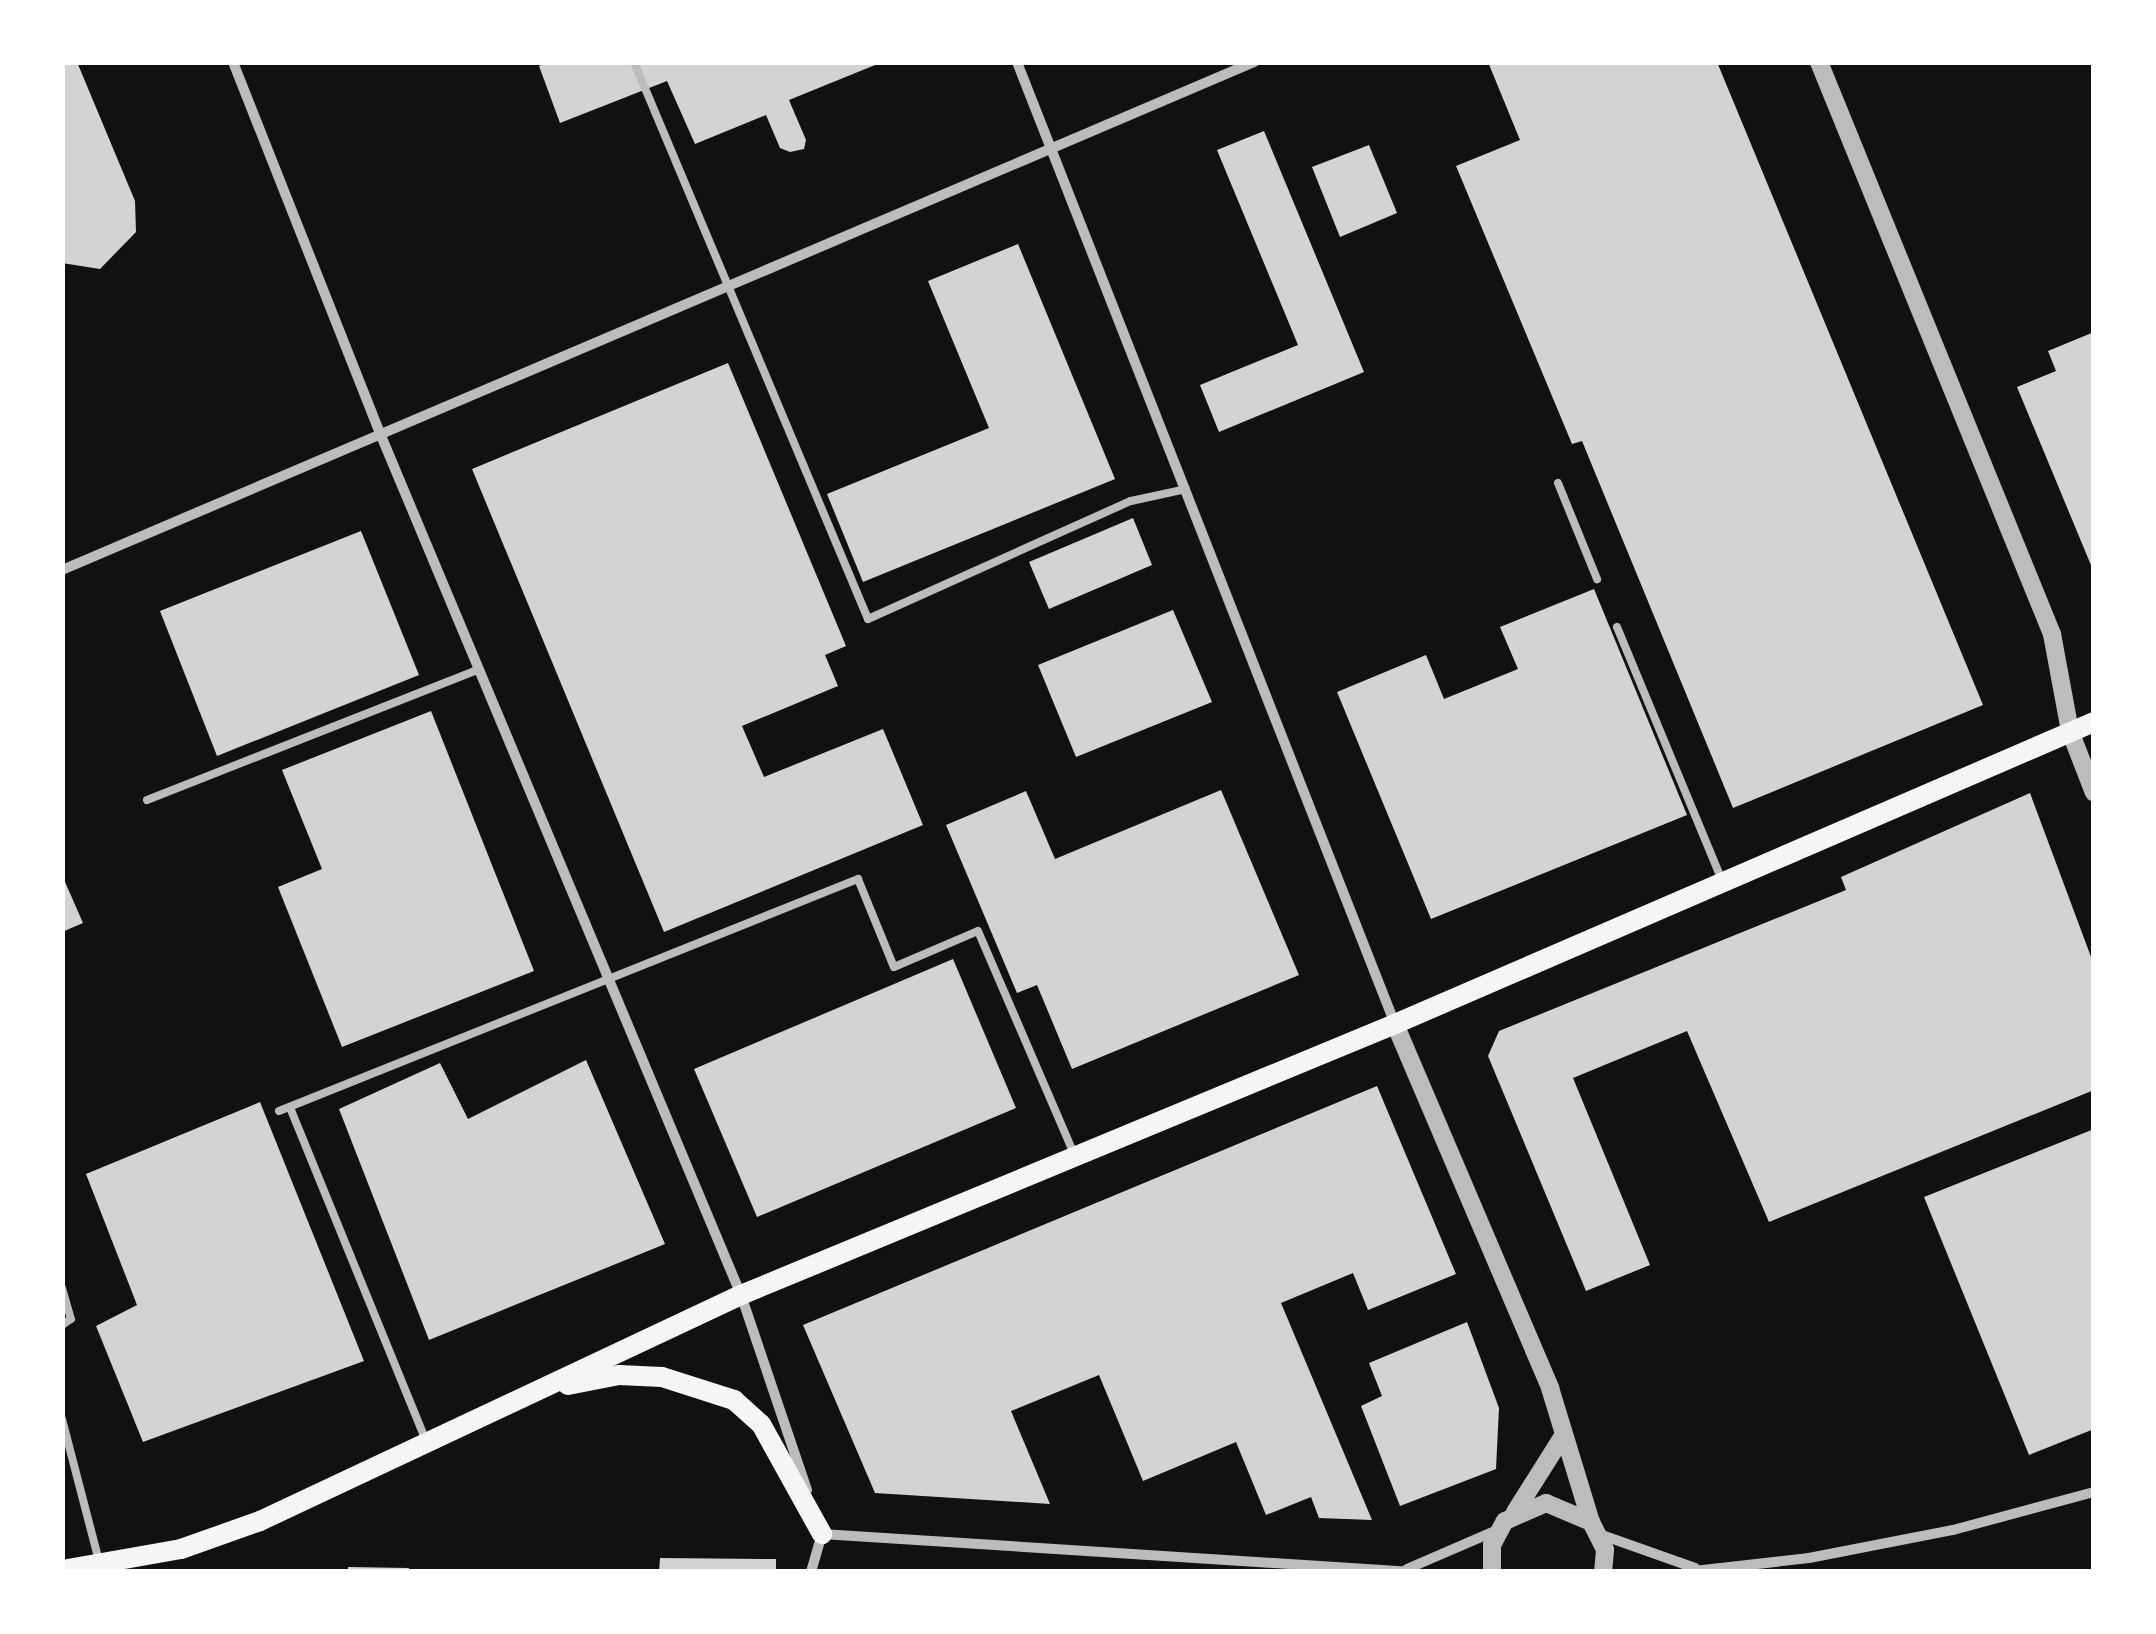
<!DOCTYPE html>
<style>
body{margin:0}
#map{position:relative;width:2156px;height:1634px;overflow:hidden;background:#111;font-family:"Asap Condensed",sans-serif}
div>[style]{position:absolute}
.building>*{inset:0;background:#d3d3d3}
.service>*{height:8px;margin:-4px;padding:0 4px;transform-origin:4px;border-radius:4px;background:#bcbcbc}
.minor>*{height:10px;margin:-5px;padding:0 5px;transform-origin:5px;border-radius:5px;background:#bcbcbc}
.tertiary>*{height:18px;margin:-9px;padding:0 9px;transform-origin:9px;border-radius:9px;background:#bcbcbc}
.secondary>*{height:20px;margin:-10px;padding:0 10px;transform-origin:10px;border-radius:10px;background:#f5f5f5}
span{translate:-50% -50%;white-space:nowrap;text-align:center;line-height:1.15;-webkit-text-stroke:10px #fff;paint-order:stroke}
.frame{position:absolute;inset:0;border:65px solid #fff;pointer-events:none}
</style>
<div id="map">
<div class="building">
<div style="clip-path:polygon(62px 62px,77px 62px,135px 201px,136px 232px,100px 269px,62px 263px)"></div>
<div style="clip-path:polygon(548px 62px,880px 63px,789px 100px,806px 140px,804px 149px,790px 152px,780px 148px,766px 115px,695px 144px,667px 81px,560px 123px,539px 66px)"></div>
<div style="clip-path:polygon(1488px 62px,1717px 62px,1983px 705px,1733px 808px,1582px 441px,1572px 444px,1456px 166px,1520px 140px)"></div>
<div style="clip-path:polygon(1264px 131px,1364px 372px,1219px 432px,1200px 385px,1298px 345px,1217px 150px)"></div>
<div style="clip-path:polygon(1369px 145px,1397px 213px,1340px 237px,1312px 167px)"></div>
<div style="clip-path:polygon(1018px 244px,1115px 479px,863px 582px,827px 494px,989px 428px,928px 281px)"></div>
<div style="clip-path:polygon(2094px 332px,2094px 570px,2093px 570px,2017px 387px,2056px 371px,2048px 351px)"></div>
<div style="clip-path:polygon(728px 363px,846px 646px,825px 655px,838px 686px,742px 726px,764px 777px,883px 729px,923px 825px,664px 932px,472px 469px)"></div>
<div style="clip-path:polygon(1133px 518px,1152px 565px,1049px 609px,1029px 562px)"></div>
<div style="clip-path:polygon(361px 531px,419px 675px,217px 756px,160px 611px)"></div>
<div style="clip-path:polygon(1594px 589px,1687px 815px,1431px 919px,1337px 692px,1426px 655px,1444px 699px,1518px 669px,1500px 627px)"></div>
<div style="clip-path:polygon(1173px 610px,1212px 702px,1076px 757px,1038px 665px)"></div>
<div style="clip-path:polygon(431px 711px,534px 971px,342px 1047px,278px 887px,322px 869px,282px 770px)"></div>
<div style="clip-path:polygon(1221px 790px,1299px 975px,1072px 1069px,1037px 985px,1017px 993px,946px 825px,1026px 791px,1055px 859px)"></div>
<div style="clip-path:polygon(2030px 793px,2094px 965px,2094px 1090px,1769px 1222px,1687px 1031px,1573px 1078px,1650px 1265px,1586px 1291px,1488px 1056px,1499px 1031px,1846px 890px,1841px 877px)"></div>
<div style="clip-path:polygon(62px 875px,83px 923px,62px 932px)"></div>
<div style="clip-path:polygon(953px 959px,1016px 1108px,757px 1217px,694px 1069px)"></div>
<div style="clip-path:polygon(586px 1060px,665px 1244px,429px 1340px,339px 1109px,440px 1063px,468px 1119px)"></div>
<div style="clip-path:polygon(1377px 1086px,1456px 1274px,1368px 1310px,1353px 1273px,1281px 1303px,1372px 1520px,1319px 1518px,1311px 1497px,1266px 1515px,1236px 1442px,1143px 1481px,1099px 1375px,1011px 1411px,1050px 1504px,875px 1493px,803px 1325px)"></div>
<div style="clip-path:polygon(260px 1102px,364px 1361px,143px 1442px,96px 1326px,137px 1305px,86px 1174px)"></div>
<div style="clip-path:polygon(2094px 1129px,2094px 1429px,2029px 1455px,1924px 1197px)"></div>
<div style="clip-path:polygon(1467px 1322px,1499px 1408px,1496px 1469px,1400px 1506px,1361px 1406px,1382px 1396px,1369px 1363px)"></div>
<div style="clip-path:polygon(660px 1558px,776px 1559px,776px 1572px,659px 1572px)"></div>
<div style="clip-path:polygon(348px 1567px,409px 1568px,409px 1572px,348px 1572px)"></div>
</div>
<div class="service">
<div style="left:634px;top:62px;width:604px;rotate:67.21deg"></div>
<div style="left:868px;top:619px;width:288px;rotate:-24.2deg"></div>
<div style="left:1131px;top:501px;width:56px;rotate:-12.3deg"></div>
<div style="left:1558px;top:483px;width:104px;rotate:67.9deg"></div>
<div style="left:1617px;top:627px;width:275px;rotate:67.5deg"></div>
<div style="left:147px;top:800px;width:357px;rotate:-21.5deg"></div>
<div style="left:291px;top:1110px;width:355px;rotate:67.8deg"></div>
<div style="left:279px;top:1111px;width:624px;rotate:-21.84deg"></div>
<div style="left:858px;top:879px;width:95px;rotate:67.8deg"></div>
<div style="left:894px;top:967px;width:91px;rotate:-23.2deg"></div>
<div style="left:978px;top:931px;width:245px;rotate:66.7deg"></div>
<div style="left:62px;top:1288px;width:32px;rotate:74deg"></div>
<div style="left:71px;top:1319px;width:11px;rotate:146deg"></div>
<div style="left:62px;top:1419px;width:147px;rotate:75.4deg"></div>
</div>
<div class="minor">
<div style="left:233px;top:62px;width:404px;rotate:68.4deg"></div>
<div style="left:382px;top:438px;width:929px;rotate:67.27deg"></div>
<div style="left:741px;top:1295px;width:206px;rotate:71.3deg"></div>
<div style="left:1017px;top:62px;width:1034px;rotate:68.55deg"></div>
<div style="left:62px;top:570px;width:1296px;rotate:-23.08deg"></div>
<div style="left:822px;top:1534px;width:592px;rotate:3.68deg"></div>
<div style="left:1599px;top:1534px;width:102px;rotate:19.5deg"></div>
<div style="left:1407px;top:1569px;width:98px;rotate:-23.4deg"></div>
<div style="left:811px;top:1572px;width:40px;rotate:-74deg"></div>
<div style="left:1685px;top:1572px;width:125px;rotate:-6.4deg"></div>
<div style="left:1809px;top:1558px;width:147px;rotate:-11deg"></div>
<div style="left:1953px;top:1530px;width:146px;rotate:-15.1deg"></div>
</div>
<div class="tertiary">
<div style="left:1819px;top:62px;width:618px;rotate:67.84deg"></div>
<div style="left:2052px;top:634px;width:99px;rotate:79.5deg"></div>
<div style="left:2070px;top:731px;width:66px;rotate:68.8deg"></div>
<div style="left:1395px;top:1024px;width:396px;rotate:66.9deg"></div>
<div style="left:1550px;top:1388px;width:140px;rotate:73deg"></div>
<div style="left:1515px;top:1512px;width:90px;rotate:-57.7deg"></div>
<div style="left:1492px;top:1572px;width:27px;rotate:-90deg"></div>
<div style="left:1492px;top:1545px;width:27px;rotate:-62deg"></div>
<div style="left:1505px;top:1521px;width:45px;rotate:-23.7deg"></div>
<div style="left:1546px;top:1503px;width:49px;rotate:22.9deg"></div>
<div style="left:1591px;top:1522px;width:31px;rotate:63deg"></div>
<div style="left:1605px;top:1550px;width:22px;rotate:95deg"></div>
</div>
<div class="secondary">
<div style="left:568px;top:1385px;width:52px;rotate:-11.1deg"></div>
<div style="left:619px;top:1375px;width:43px;rotate:2.7deg"></div>
<div style="left:662px;top:1377px;width:76px;rotate:17.7deg"></div>
<div style="left:734px;top:1400px;width:36px;rotate:42deg"></div>
<div style="left:761px;top:1424px;width:126px;rotate:61deg"></div>
<div style="left:62px;top:1570px;width:121px;rotate:-10deg"></div>
<div style="left:181px;top:1549px;width:84px;rotate:-19.5deg"></div>
<div style="left:260px;top:1521px;width:531px;rotate:-25.17deg"></div>
<div style="left:741px;top:1295px;width:708px;rotate:-22.51deg"></div>
<div style="left:1395px;top:1024px;width:761px;rotate:-23.37deg"></div>
</div>
<div class="frame"></div>
</div>
